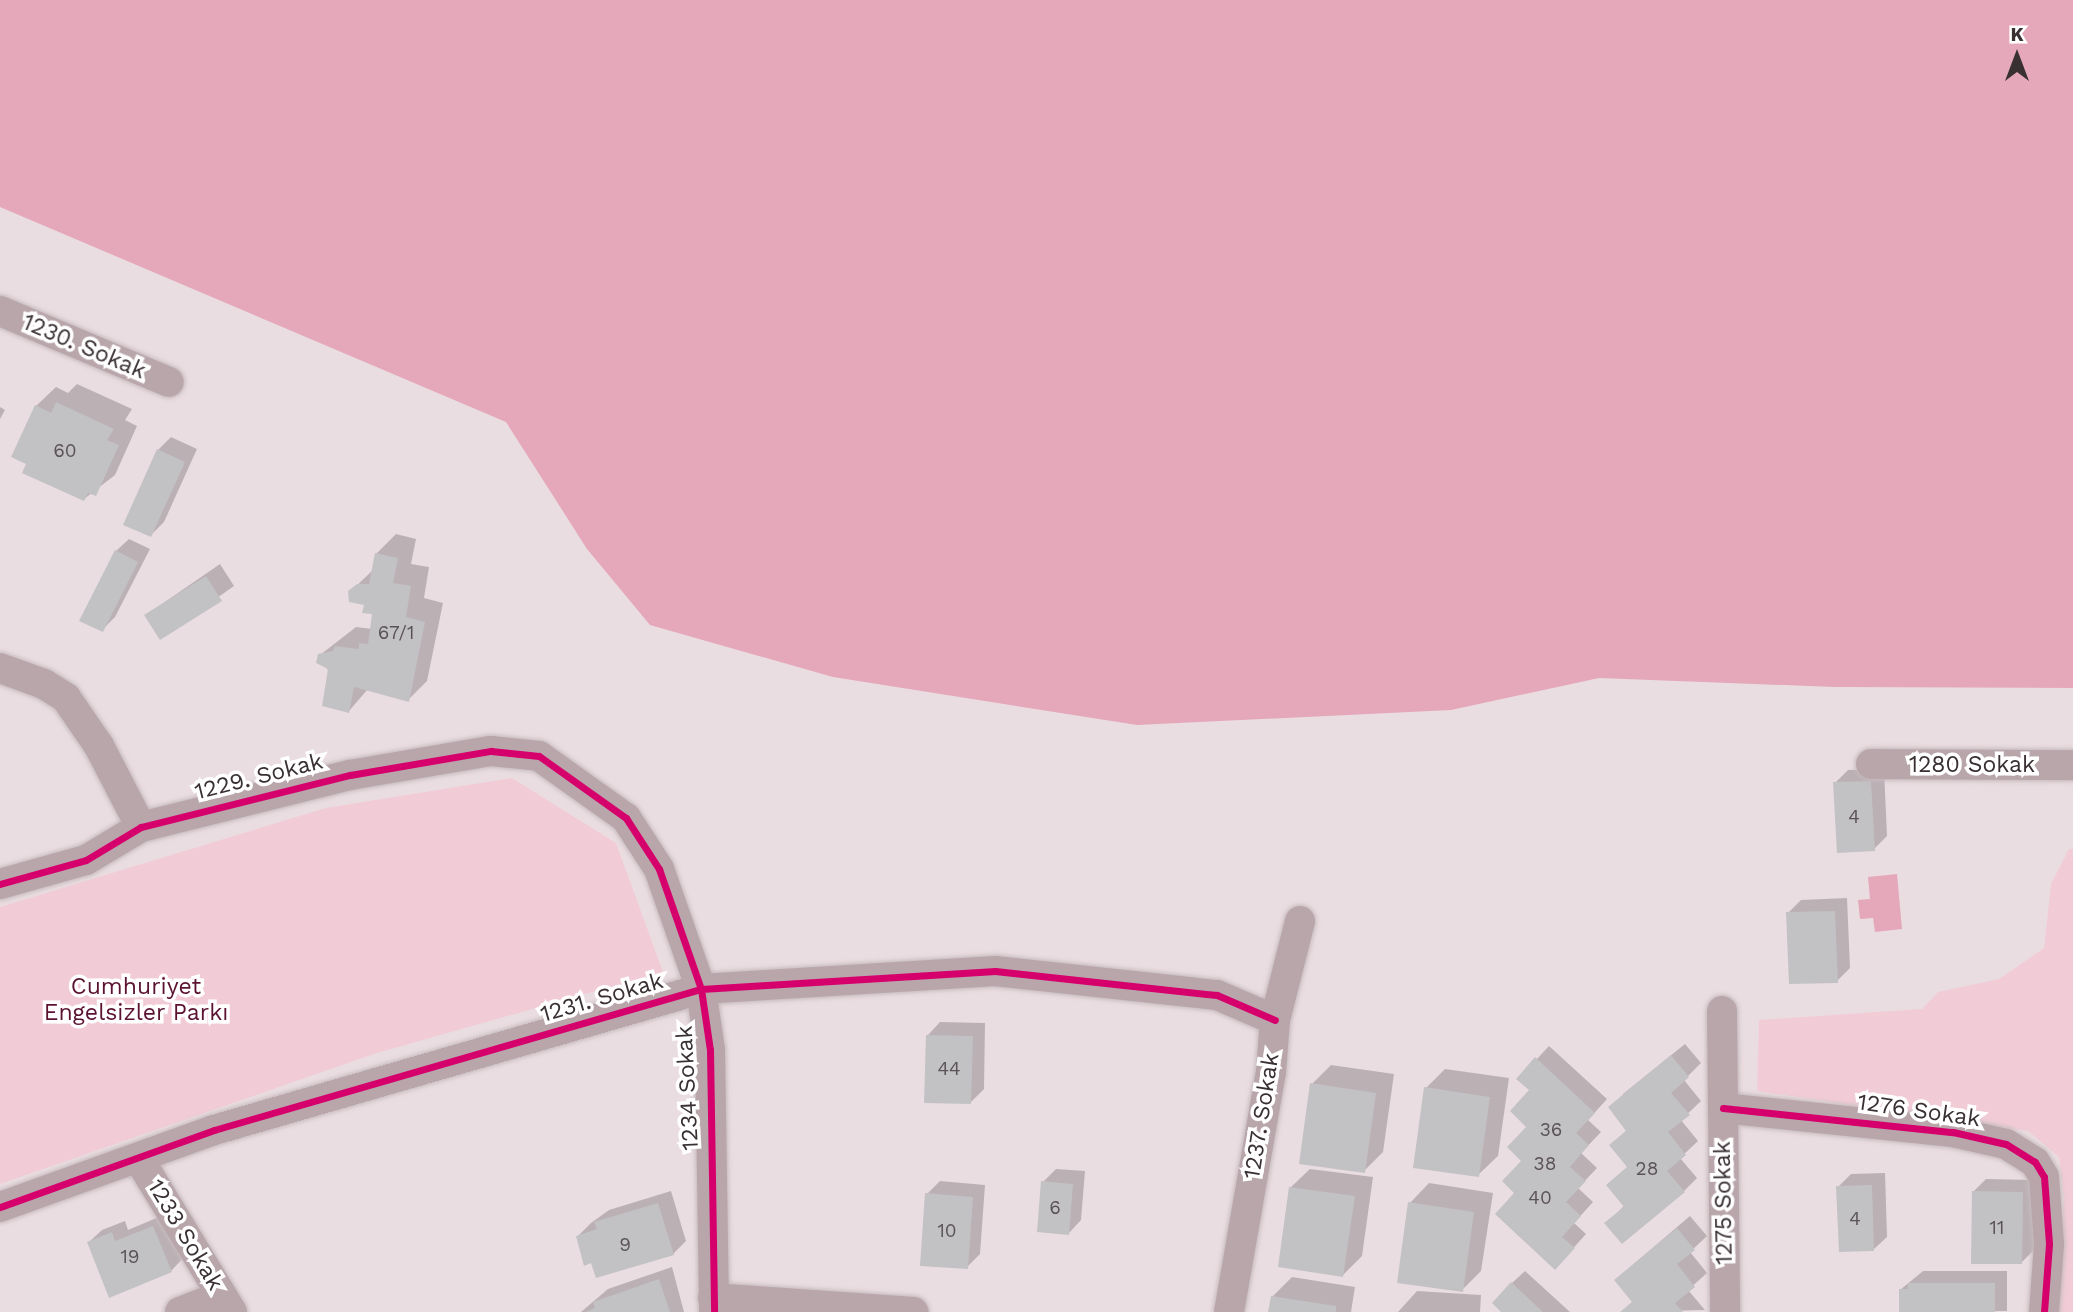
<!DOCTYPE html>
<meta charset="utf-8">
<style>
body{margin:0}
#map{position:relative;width:2073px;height:1312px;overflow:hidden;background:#eadde1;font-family:"Work Sans",sans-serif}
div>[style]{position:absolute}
.green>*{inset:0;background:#f1ccd7}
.water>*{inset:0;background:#e5a7ba}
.shadow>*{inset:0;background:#0003}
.building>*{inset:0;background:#c2c1c4}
.roads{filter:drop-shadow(0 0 2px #c6bbbf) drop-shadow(0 0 2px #c6bbbf)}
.minor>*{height:30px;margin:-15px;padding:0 15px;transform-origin:15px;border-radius:15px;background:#b9a6ab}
.cycleway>*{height:7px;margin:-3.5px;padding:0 3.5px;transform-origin:3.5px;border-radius:3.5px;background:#d6006c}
span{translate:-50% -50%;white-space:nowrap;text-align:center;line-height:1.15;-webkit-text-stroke:7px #fff;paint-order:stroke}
.number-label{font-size:19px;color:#5b5456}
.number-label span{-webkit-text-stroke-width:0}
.street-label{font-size:23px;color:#393032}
.park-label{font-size:23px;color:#5b1231}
.north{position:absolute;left:1982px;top:21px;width:70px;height:70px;-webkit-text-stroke:5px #fff;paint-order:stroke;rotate:0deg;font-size:19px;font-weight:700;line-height:28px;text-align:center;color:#393032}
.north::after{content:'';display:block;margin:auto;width:24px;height:32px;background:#393032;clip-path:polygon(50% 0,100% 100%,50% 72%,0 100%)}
</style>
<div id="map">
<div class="green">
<div style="clip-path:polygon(512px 778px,616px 843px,663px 972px,377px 1053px,0 1184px,0 907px,326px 808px)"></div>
<div style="clip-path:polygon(2069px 849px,2073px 849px,2073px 1312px,2057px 1312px,2064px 1199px,2059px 1157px,2028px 1131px,1757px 1091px,1759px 1020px,1922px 1009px,1938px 992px,1999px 979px,2044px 948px,2051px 884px)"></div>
</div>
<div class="water">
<div style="clip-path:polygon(0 0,2073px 0,2073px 688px,1835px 687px,1599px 678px,1451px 710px,1137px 725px,833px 677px,650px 625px,587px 549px,506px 422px,0 207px)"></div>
<div style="clip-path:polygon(1897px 874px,1902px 929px,1875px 932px,1873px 918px,1860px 919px,1858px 900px,1870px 899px,1868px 877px)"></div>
</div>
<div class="shadow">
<div style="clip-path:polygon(77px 384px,132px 409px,125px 420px,137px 426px,115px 475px,84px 499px,29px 463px,36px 406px,56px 387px,68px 393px)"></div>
<div style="clip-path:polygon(0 407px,5px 410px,0 419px)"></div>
<div style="clip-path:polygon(171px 437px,197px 449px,164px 522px,151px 535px,158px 450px)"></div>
<div style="clip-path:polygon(396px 534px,416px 539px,411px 564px,429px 567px,424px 598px,443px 603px,427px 681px,408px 700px,368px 689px,349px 711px,320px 655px,356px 627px,372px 629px,374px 612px,350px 592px,374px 569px,376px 554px)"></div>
<div style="clip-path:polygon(129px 539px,150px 549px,115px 617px,102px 630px,116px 551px)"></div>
<div style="clip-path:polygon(220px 564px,234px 586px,160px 638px,146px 615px)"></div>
<div style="clip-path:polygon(1884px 769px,1887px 836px,1874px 849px,1835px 783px,1848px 770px)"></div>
<div style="clip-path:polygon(1847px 898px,1850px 968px,1837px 981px,1788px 913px,1801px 900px)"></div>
<div style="clip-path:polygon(940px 1022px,985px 1023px,984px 1089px,971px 1102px,928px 1035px)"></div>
<div style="clip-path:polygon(1685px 1044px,1701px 1063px,1684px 1080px,1701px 1101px,1681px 1120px,1698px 1141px,1680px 1158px,1697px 1178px,1684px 1191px,1607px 1223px,1625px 1205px,1628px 1166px,1611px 1145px,1628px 1129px,1623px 1094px)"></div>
<div style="clip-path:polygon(1549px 1046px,1607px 1099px,1588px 1120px,1601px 1132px,1581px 1153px,1597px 1168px,1578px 1188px,1593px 1202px,1574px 1223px,1586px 1234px,1568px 1254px,1517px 1193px,1537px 1059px)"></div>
<div style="clip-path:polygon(1331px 1065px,1394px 1074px,1383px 1152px,1364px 1171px,1312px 1084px)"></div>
<div style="clip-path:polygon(1445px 1069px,1509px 1078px,1498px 1156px,1478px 1175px,1426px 1088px)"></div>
<div style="clip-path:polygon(1056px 1169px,1085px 1171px,1081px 1220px,1069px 1233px,1043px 1182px)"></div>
<div style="clip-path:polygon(1310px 1169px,1373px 1177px,1362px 1256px,1343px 1275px,1290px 1188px)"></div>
<div style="clip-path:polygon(1885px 1173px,1887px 1237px,1874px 1249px,1838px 1187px,1851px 1174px)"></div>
<div style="clip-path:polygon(1986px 1179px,2035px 1180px,2034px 1250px,2021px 1263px,1973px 1192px)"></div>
<div style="clip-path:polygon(940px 1181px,985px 1185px,980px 1254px,967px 1267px,927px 1194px)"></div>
<div style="clip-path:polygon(1429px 1183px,1493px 1193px,1481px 1271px,1462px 1290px,1410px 1203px)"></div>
<div style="clip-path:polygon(671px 1191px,686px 1241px,673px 1254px,593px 1261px,578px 1236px,591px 1223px,609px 1210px)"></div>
<div style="clip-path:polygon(166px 1214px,184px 1257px,172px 1270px,110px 1295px,89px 1242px,102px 1230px,125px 1221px,128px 1230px)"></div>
<div style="clip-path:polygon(1690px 1216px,1707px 1236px,1690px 1252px,1707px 1273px,1688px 1290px,1705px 1310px,1622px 1312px,1633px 1301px,1629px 1268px)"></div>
<div style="clip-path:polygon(672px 1267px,684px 1312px,581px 1312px,608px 1289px)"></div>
<div style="clip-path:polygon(1525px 1271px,1570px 1312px,1504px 1312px,1512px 1283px)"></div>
<div style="clip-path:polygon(1923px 1271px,2007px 1271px,2007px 1311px,1900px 1312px,1900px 1290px)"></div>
<div style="clip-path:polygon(1292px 1277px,1355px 1287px,1351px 1312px,1270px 1312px,1272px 1297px)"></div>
<div style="clip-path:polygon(1417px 1291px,1481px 1295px,1480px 1312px,1398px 1312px)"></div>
</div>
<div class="building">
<div style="clip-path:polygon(56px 402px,114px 429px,107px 440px,119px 445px,96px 496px,88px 493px,84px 501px,22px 473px,26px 464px,11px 457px,35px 405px,51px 413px)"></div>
<div style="clip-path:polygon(157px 449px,185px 462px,151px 537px,123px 525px)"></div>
<div style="clip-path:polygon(115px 550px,138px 562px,103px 632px,79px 621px)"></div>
<div style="clip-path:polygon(375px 553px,398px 558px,393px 583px,411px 586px,406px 617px,425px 622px,409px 702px,354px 687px,349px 713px,322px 706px,328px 669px,316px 663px,318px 654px,333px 651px,335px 646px,359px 649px,359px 643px,368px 644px,372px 614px,362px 613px,364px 605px,349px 602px,348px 591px,357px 584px,369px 584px)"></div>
<div style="clip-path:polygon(206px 576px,222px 601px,160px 640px,144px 615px)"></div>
<div style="clip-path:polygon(1871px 781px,1875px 851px,1837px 853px,1833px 782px)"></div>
<div style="clip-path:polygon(1835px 911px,1838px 983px,1789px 984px,1786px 912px)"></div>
<div style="clip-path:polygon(926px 1035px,973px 1036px,971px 1104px,924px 1103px)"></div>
<div style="clip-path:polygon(1671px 1055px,1689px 1077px,1671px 1093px,1690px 1115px,1668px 1132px,1686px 1155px,1667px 1171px,1685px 1192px,1622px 1244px,1604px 1223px,1624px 1207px,1606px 1185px,1627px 1167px,1609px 1145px,1626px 1131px,1608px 1107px)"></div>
<div style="clip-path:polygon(1535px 1057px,1595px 1113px,1576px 1133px,1589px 1145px,1570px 1167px,1586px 1181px,1566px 1202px,1581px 1216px,1562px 1237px,1575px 1248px,1555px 1270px,1495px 1214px,1514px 1193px,1502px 1181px,1521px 1161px,1507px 1147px,1526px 1127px,1510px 1111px,1529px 1090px,1516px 1079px)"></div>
<div style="clip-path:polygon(1310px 1083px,1376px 1093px,1365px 1173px,1299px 1164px)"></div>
<div style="clip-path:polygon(1424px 1087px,1490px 1097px,1479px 1177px,1413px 1168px)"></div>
<div style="clip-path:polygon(1041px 1181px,1073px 1184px,1069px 1235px,1037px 1232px)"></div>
<div style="clip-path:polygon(1872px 1185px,1874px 1251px,1839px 1252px,1836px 1186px)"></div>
<div style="clip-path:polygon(1289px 1187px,1355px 1196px,1343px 1277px,1278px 1267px)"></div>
<div style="clip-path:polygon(1972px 1191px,2023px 1192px,2022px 1264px,1971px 1264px)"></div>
<div style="clip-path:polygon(925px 1193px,973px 1197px,968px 1269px,920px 1266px)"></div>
<div style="clip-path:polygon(1408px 1202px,1474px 1212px,1463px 1292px,1397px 1283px)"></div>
<div style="clip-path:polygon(658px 1203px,674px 1255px,596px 1278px,591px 1263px,584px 1266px,576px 1236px,597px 1229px,594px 1222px)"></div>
<div style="clip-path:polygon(153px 1226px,172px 1272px,109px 1298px,87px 1242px,112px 1232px,115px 1241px)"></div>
<div style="clip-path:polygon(1677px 1228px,1695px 1250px,1677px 1264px,1695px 1287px,1675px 1303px,1683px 1312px,1620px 1312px,1632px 1302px,1614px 1280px)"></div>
<div style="clip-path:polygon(659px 1279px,670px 1312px,586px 1312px,595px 1308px,593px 1302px)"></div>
<div style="clip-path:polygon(1511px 1282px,1543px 1312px,1501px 1312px,1492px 1303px)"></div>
<div style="clip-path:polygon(1908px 1283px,1995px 1283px,1995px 1312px,1899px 1312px,1899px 1289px,1908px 1289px)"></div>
<div style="clip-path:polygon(1271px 1296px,1336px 1306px,1336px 1312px,1268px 1312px)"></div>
</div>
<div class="roads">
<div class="minor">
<div style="left:0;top:311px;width:183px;rotate:22.8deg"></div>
<div style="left:0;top:668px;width:47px;rotate:20deg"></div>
<div style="left:44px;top:684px;width:26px;rotate:32deg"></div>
<div style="left:66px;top:698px;width:58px;rotate:55.5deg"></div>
<div style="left:99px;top:746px;width:91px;rotate:62.6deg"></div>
<div style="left:1871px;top:764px;width:202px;rotate:0.3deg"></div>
<div style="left:0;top:884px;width:89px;rotate:-15.6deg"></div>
<div style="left:86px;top:860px;width:64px;rotate:-31deg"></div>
<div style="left:141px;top:827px;width:215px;rotate:-14deg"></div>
<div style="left:350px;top:775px;width:143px;rotate:-9.7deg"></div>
<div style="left:491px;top:751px;width:48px;rotate:5.9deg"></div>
<div style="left:539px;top:756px;width:107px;rotate:35.5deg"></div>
<div style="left:626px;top:818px;width:61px;rotate:57.1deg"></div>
<div style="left:659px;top:869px;width:127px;rotate:70.7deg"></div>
<div style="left:701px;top:989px;width:62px;rotate:81.6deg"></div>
<div style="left:710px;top:1050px;width:262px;rotate:89.1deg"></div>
<div style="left:1722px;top:1011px;width:301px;rotate:89.4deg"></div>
<div style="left:1723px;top:1108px;width:231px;rotate:6deg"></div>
<div style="left:1953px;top:1132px;width:54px;rotate:12.8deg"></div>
<div style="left:2006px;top:1144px;width:34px;rotate:32deg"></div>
<div style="left:2035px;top:1162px;width:17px;rotate:59deg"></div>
<div style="left:2044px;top:1177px;width:67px;rotate:85.7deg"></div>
<div style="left:2049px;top:1244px;width:68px;rotate:94.2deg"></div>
<div style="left:139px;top:1159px;width:179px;rotate:58.7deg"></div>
<div style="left:0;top:1207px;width:227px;rotate:-19.8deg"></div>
<div style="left:214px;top:1130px;width:507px;rotate:-16.15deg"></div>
<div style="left:701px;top:989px;width:295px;rotate:-3.5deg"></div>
<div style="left:995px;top:971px;width:223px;rotate:6.2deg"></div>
<div style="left:1217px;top:995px;width:63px;rotate:23.3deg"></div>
<div style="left:713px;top:1298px;width:201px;rotate:4deg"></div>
<div style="left:180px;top:1312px;width:44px;rotate:-21.3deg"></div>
<div style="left:1229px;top:1312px;width:244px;rotate:-80.1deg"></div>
<div style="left:1271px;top:1072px;width:52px;rotate:-85.6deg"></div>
<div style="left:1275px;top:1020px;width:102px;rotate:-75.8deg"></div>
</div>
</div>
<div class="cycleway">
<div style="left:0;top:884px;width:89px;rotate:-15.6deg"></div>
<div style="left:86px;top:860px;width:64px;rotate:-31deg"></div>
<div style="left:141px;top:827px;width:215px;rotate:-14deg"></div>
<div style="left:350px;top:775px;width:143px;rotate:-9.7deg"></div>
<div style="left:491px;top:751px;width:48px;rotate:5.9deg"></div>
<div style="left:539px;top:756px;width:107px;rotate:35.5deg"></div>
<div style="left:626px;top:818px;width:61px;rotate:57.1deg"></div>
<div style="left:659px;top:869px;width:127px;rotate:70.7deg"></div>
<div style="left:701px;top:989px;width:62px;rotate:81.6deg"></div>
<div style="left:710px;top:1050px;width:262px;rotate:89.1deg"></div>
<div style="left:1723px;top:1108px;width:231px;rotate:6deg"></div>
<div style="left:1953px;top:1132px;width:54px;rotate:12.8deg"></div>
<div style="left:2006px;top:1144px;width:34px;rotate:32deg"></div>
<div style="left:2035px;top:1162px;width:17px;rotate:59deg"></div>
<div style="left:2044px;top:1177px;width:67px;rotate:85.7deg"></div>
<div style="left:2049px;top:1244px;width:68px;rotate:94.2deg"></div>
<div style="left:0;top:1207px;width:227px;rotate:-19.8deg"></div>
<div style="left:214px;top:1130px;width:507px;rotate:-16.15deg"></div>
<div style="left:701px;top:989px;width:295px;rotate:-3.5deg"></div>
<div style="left:995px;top:971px;width:223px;rotate:6.2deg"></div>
<div style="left:1217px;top:995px;width:63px;rotate:23.3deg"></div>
</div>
<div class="number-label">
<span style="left:65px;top:451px">60</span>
<span style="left:396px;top:633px">67/1</span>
<span style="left:1854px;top:817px">4</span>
<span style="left:949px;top:1069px">44</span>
<span style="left:1551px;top:1130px">36</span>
<span style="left:1545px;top:1164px">38</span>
<span style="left:1647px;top:1169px">28</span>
<span style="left:1540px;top:1198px">40</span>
<span style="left:1055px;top:1208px">6</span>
<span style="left:1855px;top:1219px">4</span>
<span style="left:1997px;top:1228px">11</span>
<span style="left:947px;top:1231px">10</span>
<span style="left:625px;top:1245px">9</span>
<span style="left:130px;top:1257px">19</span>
</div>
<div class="street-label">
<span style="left:84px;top:347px;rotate:23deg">1230. Sokak</span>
<span style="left:1972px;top:765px">1280 Sokak</span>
<span style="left:259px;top:777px;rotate:-14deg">1229. Sokak</span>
<span style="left:602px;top:998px;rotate:-16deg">1231. Sokak</span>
<span style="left:688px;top:1088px;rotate:-93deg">1234 Sokak</span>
<span style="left:1919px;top:1111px;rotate:8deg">1276 Sokak</span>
<span style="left:1262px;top:1116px;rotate:-81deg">1237. Sokak</span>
<span style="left:1724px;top:1203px;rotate:-91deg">1275 Sokak</span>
<span style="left:185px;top:1235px;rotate:59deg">1233 Sokak</span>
</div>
<div class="park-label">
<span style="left:136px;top:1000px">Cumhuriyet<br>Engelsizler Parkı</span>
</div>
<div class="north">K</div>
</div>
